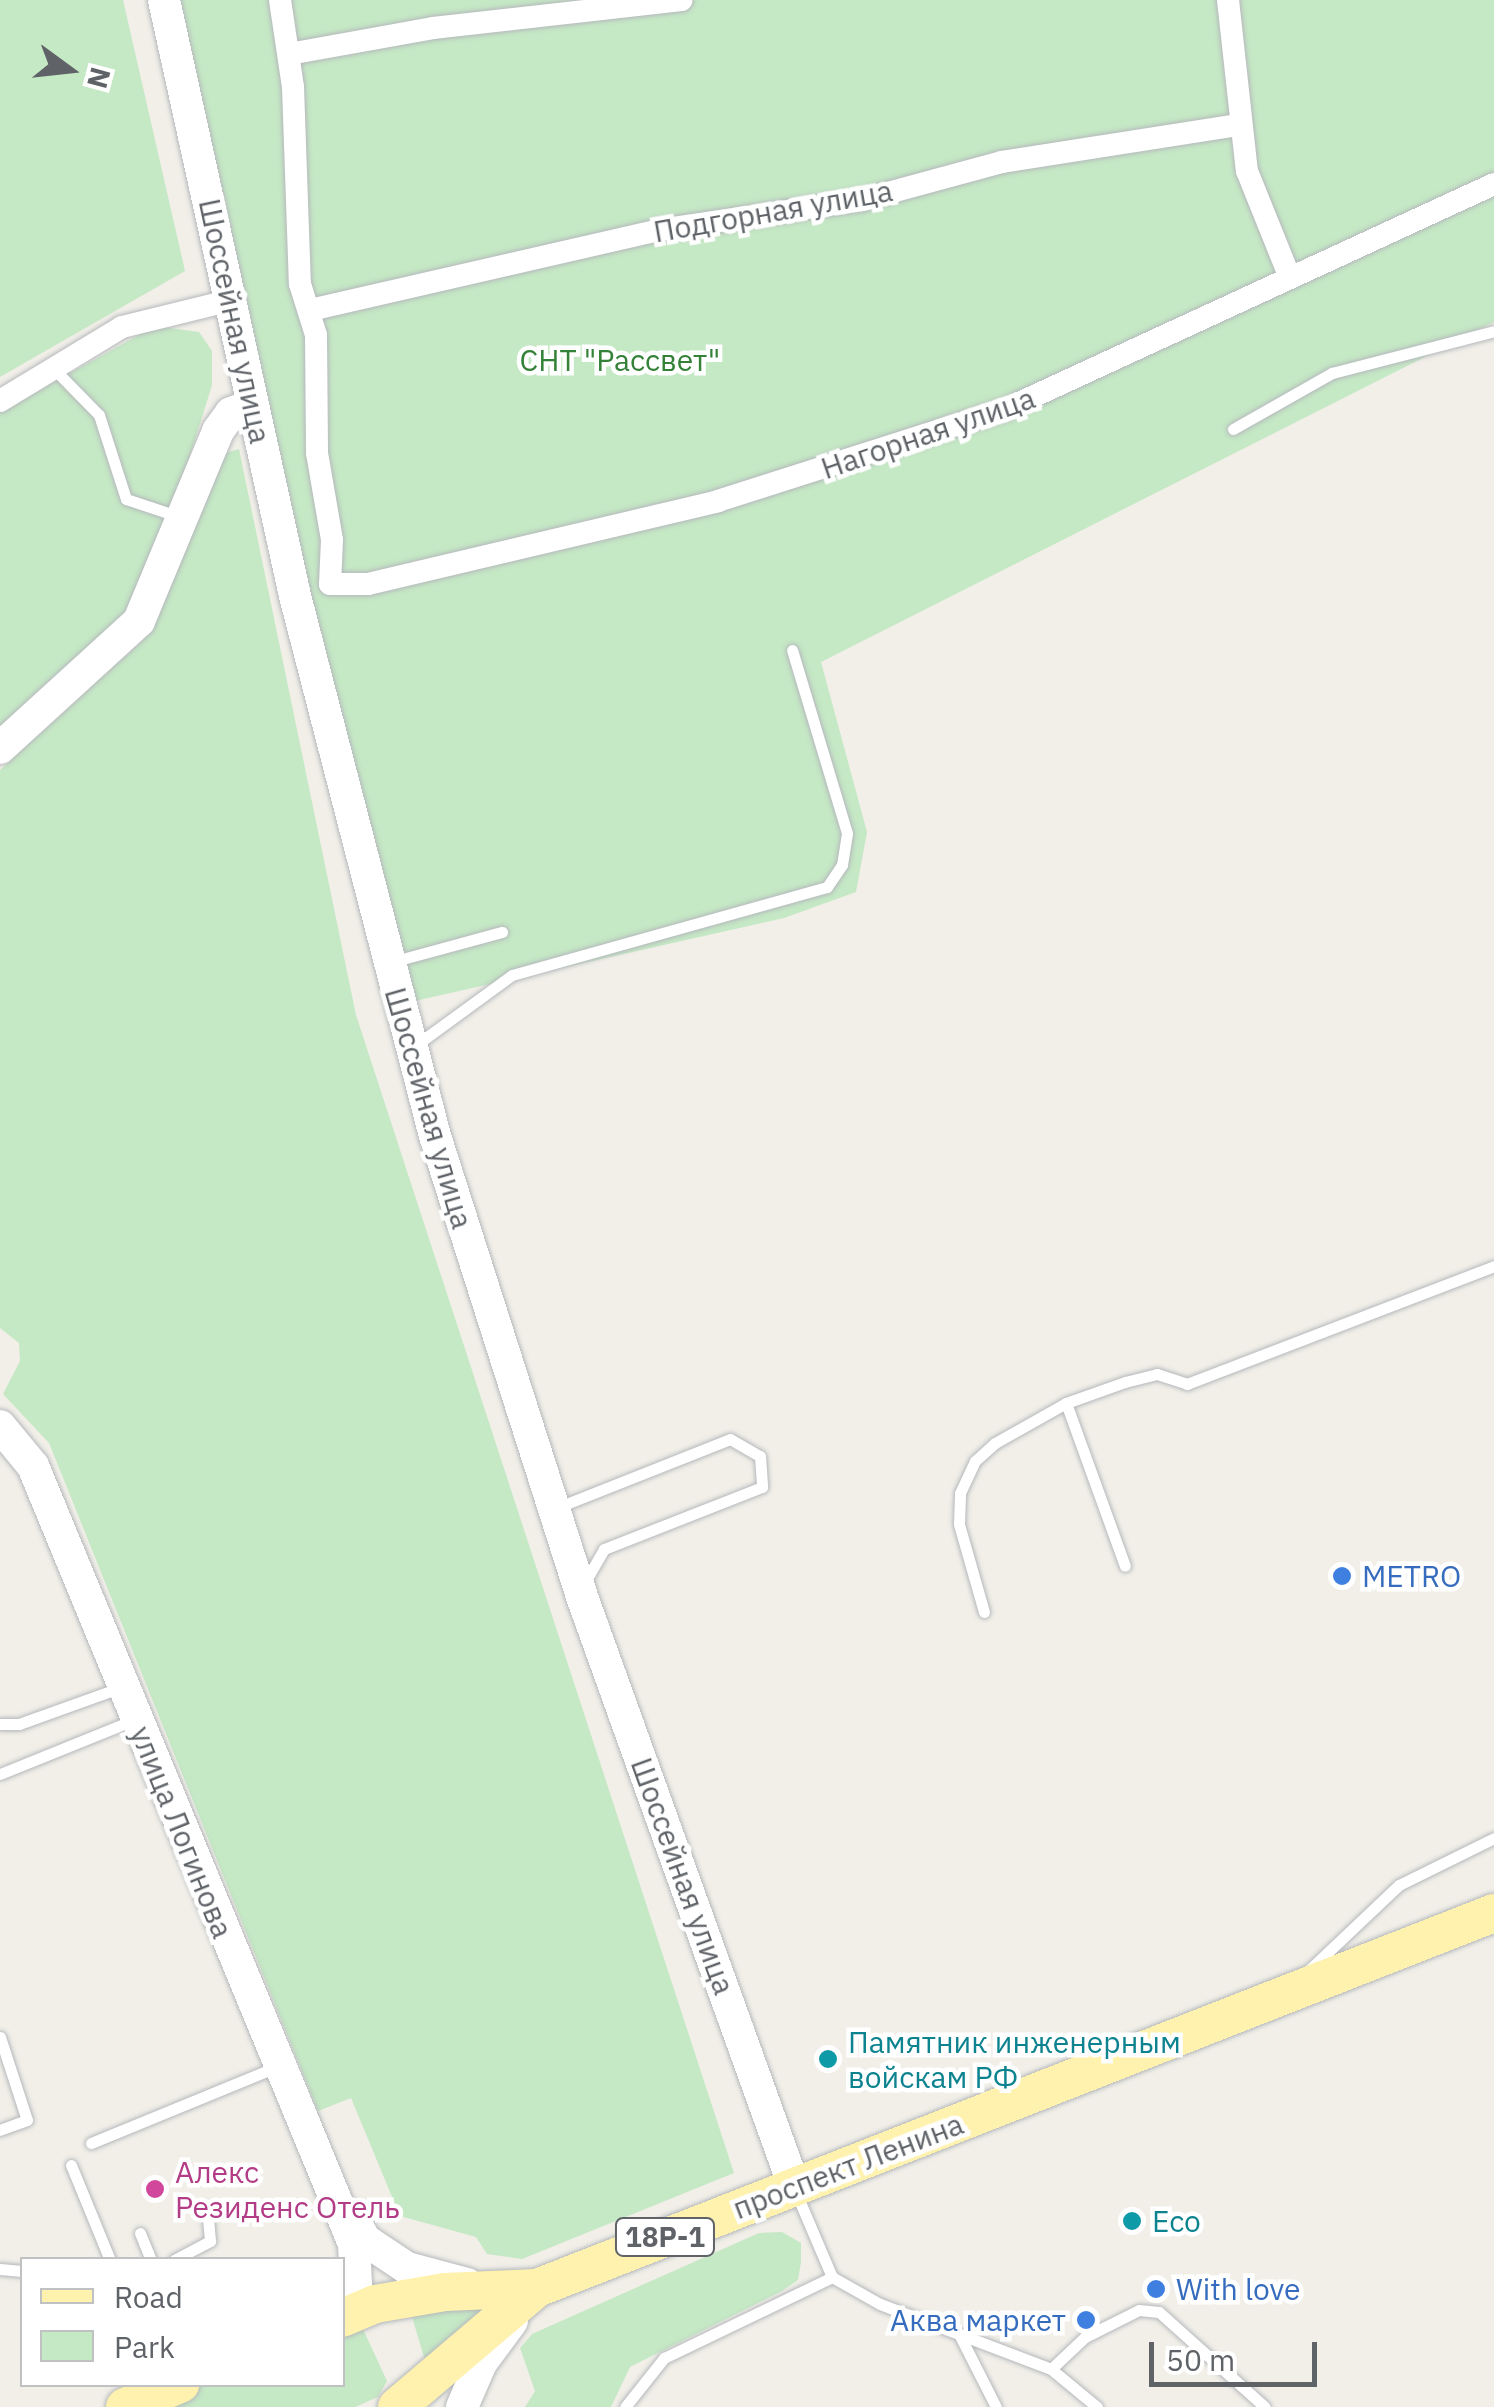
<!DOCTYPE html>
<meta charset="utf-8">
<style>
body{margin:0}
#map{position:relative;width:1494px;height:2407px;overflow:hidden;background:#f1efe8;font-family:"IBM Plex Sans",sans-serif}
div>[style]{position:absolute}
.green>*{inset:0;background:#c5e8c5}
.roads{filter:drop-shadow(0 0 2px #b5b8bc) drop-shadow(0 0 2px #b5b8bc)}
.lane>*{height:11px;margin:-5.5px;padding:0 5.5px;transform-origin:5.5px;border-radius:5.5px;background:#fff}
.street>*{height:22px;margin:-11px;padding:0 11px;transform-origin:11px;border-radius:11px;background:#fff}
.secondary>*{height:32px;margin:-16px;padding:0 16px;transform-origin:16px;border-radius:16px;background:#fff}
.primary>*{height:38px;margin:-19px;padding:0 19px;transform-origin:19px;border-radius:19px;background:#fff2af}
.dots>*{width:28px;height:28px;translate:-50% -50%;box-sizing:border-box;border:5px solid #fff;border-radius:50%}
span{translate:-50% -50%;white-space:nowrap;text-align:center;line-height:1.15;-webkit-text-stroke:9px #fff;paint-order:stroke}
.shield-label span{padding:2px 8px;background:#fff;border:2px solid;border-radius:8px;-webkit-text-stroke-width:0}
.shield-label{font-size:28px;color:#5f6368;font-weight:700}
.street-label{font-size:30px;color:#5f6368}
.park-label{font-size:30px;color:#348238}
.shop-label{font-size:30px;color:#366cbe}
.left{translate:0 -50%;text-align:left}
.right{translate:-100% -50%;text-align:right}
.culture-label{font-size:30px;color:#0d838f}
.hotel-label{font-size:30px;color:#b23c85}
.legend{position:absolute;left:20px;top:2257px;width:325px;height:130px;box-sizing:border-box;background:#fff;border:2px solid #bfc1c3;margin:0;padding:12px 18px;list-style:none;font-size:30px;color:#5f6368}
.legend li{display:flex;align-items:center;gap:20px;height:50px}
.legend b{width:50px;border:2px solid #bfc1c3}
.north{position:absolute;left:20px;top:20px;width:100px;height:100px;-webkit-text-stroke:8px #fff;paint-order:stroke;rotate:105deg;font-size:28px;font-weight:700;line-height:40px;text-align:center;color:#5f6368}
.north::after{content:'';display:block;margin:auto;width:35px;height:45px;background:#5f6368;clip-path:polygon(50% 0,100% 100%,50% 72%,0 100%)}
.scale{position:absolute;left:1149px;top:2342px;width:168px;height:45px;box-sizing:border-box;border:5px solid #5f6368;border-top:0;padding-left:12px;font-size:30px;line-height:35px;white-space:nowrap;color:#5f6368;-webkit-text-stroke:8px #fff;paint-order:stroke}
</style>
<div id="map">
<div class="green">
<div style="clip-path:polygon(0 0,123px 0,185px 271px,0 377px)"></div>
<div style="clip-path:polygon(169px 0,1494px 0,1494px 322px,821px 662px,867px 832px,856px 892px,784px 918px,406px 1003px)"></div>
<div style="clip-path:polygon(155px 326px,199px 332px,212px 351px,212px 385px,160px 553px,132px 609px,0 734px,0 412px)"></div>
<div style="clip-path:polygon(239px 449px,356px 1015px,734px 2173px,522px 2259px,487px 2254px,476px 2237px,400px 2216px,351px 2098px,318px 2111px,49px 1443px,3px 1394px,20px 1361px,19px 1343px,0 1328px,0 770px,143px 640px,218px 455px)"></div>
<div style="clip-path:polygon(782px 2232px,801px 2243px,801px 2262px,798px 2280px,782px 2291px,630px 2367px,611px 2407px,525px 2407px,535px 2391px,520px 2348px,532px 2334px,759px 2233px)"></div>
<div style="clip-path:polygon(513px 2295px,426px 2364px,410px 2310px)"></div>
<div style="clip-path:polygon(362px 2327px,387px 2381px,378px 2397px,355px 2407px,148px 2407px,202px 2385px,342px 2384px,343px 2331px)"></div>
</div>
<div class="roads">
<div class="lane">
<div style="left:54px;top:369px;width:64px;rotate:45.6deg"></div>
<div style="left:99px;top:415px;width:88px;rotate:72.2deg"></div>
<div style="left:126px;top:499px;width:57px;rotate:18.4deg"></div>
<div style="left:1233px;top:429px;width:114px;rotate:-29.5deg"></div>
<div style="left:1332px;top:373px;width:167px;rotate:-14.5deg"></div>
<div style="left:395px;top:961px;width:111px;rotate:-15.2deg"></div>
<div style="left:416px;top:1045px;width:119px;rotate:-36.1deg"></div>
<div style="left:512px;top:975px;width:327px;rotate:-15.6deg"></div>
<div style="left:827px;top:887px;width:27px;rotate:-56deg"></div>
<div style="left:842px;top:865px;width:32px;rotate:-81deg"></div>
<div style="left:847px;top:833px;width:191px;rotate:-106.7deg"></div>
<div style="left:1066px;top:1403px;width:173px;rotate:70.1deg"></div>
<div style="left:556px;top:1508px;width:187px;rotate:-21.6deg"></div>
<div style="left:730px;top:1439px;width:34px;rotate:30deg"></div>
<div style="left:760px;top:1456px;width:31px;rotate:86deg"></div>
<div style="left:762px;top:1487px;width:170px;rotate:158.6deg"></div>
<div style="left:604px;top:1549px;width:36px;rotate:120deg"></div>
<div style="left:984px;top:1612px;width:91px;rotate:-105.9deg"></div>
<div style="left:959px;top:1524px;width:31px;rotate:-88deg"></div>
<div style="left:960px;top:1493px;width:35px;rotate:-65deg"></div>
<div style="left:975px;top:1461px;width:27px;rotate:-42deg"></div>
<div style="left:995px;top:1443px;width:81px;rotate:-29.4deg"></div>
<div style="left:1066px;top:1403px;width:63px;rotate:-19.6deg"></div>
<div style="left:1125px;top:1382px;width:33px;rotate:-14deg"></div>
<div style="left:1157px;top:1374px;width:32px;rotate:18deg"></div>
<div style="left:1187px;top:1384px;width:329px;rotate:-21deg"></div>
<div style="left:0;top:1724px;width:19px"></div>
<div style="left:19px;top:1724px;width:109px;rotate:-19.8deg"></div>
<div style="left:0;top:1774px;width:147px;rotate:-22deg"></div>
<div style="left:1308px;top:1971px;width:125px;rotate:-43.4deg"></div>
<div style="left:1399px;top:1885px;width:106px;rotate:-26.3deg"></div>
<div style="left:0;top:2037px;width:87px;rotate:72deg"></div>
<div style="left:27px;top:2120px;width:29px;rotate:160deg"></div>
<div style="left:91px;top:2143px;width:203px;rotate:-22.3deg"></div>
<div style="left:71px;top:2165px;width:103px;rotate:67.7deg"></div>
<div style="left:797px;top:2195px;width:89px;rotate:66.9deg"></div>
<div style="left:832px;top:2277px;width:55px;rotate:29.4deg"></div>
<div style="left:880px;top:2304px;width:183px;rotate:20.8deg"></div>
<div style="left:1051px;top:2369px;width:60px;rotate:39.6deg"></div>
<div style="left:140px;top:2233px;width:29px;rotate:68deg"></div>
<div style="left:174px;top:2260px;width:41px;rotate:-27.8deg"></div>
<div style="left:210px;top:2241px;width:33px;rotate:-95deg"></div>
<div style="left:0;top:2269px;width:22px;rotate:5deg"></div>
<div style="left:959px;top:2334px;width:82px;rotate:63.1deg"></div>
<div style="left:1051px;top:2369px;width:47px;rotate:-43.3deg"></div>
<div style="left:1085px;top:2337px;width:60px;rotate:-26.6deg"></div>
<div style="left:1139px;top:2310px;width:20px;rotate:6deg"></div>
<div style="left:1159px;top:2312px;width:142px;rotate:41.9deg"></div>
<div style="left:625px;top:2407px;width:63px;rotate:-51.5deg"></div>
<div style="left:664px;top:2358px;width:187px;rotate:-25.7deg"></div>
</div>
<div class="street">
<div style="left:280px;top:0;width:88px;rotate:81.5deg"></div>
<div style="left:293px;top:87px;width:197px;rotate:88deg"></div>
<div style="left:300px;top:284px;width:53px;rotate:72.6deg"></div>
<div style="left:316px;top:335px;width:118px;rotate:89.5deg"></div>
<div style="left:317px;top:453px;width:88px;rotate:80.2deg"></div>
<div style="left:332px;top:540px;width:44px;rotate:92.6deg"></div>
<div style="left:1228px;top:0;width:172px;rotate:83.7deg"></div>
<div style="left:1247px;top:171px;width:115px;rotate:68.1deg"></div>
<div style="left:289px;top:54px;width:146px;rotate:-10.2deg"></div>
<div style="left:433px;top:28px;width:250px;rotate:-6.4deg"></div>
<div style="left:310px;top:310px;width:358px;rotate:-12.9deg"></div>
<div style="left:659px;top:230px;width:205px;rotate:-8.4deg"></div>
<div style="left:862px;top:200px;width:145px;rotate:-15.2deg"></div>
<div style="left:1002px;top:162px;width:240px;rotate:-8.9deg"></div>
<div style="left:0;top:401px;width:143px;rotate:-31.2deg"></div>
<div style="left:122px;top:327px;width:113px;rotate:-13.8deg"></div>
<div style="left:330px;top:584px;width:38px"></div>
<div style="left:368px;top:584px;width:360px;rotate:-13.3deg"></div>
<div style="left:718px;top:501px;width:302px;rotate:-17.7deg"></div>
<div style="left:1006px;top:409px;width:537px;rotate:-24.75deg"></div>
</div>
<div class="secondary">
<div style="left:164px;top:0;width:610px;rotate:77.6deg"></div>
<div style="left:295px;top:596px;width:558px;rotate:75.47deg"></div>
<div style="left:435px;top:1136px;width:481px;rotate:72.3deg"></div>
<div style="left:581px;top:1594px;width:629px;rotate:70.21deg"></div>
<div style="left:0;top:748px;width:188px;rotate:-42.4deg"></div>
<div style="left:139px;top:621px;width:206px;rotate:-67.4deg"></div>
<div style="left:218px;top:431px;width:22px;rotate:-54deg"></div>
<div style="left:231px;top:413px;width:23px;rotate:-20deg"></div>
<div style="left:0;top:1426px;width:52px;rotate:50.5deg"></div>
<div style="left:33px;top:1466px;width:842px;rotate:67.58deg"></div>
<div style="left:354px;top:2244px;width:40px;rotate:87.1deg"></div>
<div style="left:356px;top:2284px;width:29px;rotate:119deg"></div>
<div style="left:352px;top:2216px;width:27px;rotate:62deg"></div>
<div style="left:365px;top:2240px;width:50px;rotate:33.7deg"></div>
<div style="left:407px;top:2268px;width:62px;rotate:14.9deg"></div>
<div style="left:462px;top:2407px;width:48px;rotate:-66.6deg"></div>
<div style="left:481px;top:2363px;width:52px;rotate:-53.6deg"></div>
</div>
<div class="primary">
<div style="left:342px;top:2318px;width:36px;rotate:-23deg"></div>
<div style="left:375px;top:2304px;width:71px;rotate:-9.7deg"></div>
<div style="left:445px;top:2292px;width:92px;rotate:-2.5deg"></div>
<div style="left:537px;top:2288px;width:1028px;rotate:-21.4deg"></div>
<div style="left:125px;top:2407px;width:60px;rotate:-22.7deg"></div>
<div style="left:397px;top:2407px;width:184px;rotate:-40.4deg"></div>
</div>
</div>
<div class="dots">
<div style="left:1342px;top:1576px;background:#3f7fe0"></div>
<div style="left:828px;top:2059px;background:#0f9aa8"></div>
<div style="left:155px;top:2189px;background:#d1479c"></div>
<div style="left:1132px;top:2221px;background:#0f9aa8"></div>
<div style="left:1156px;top:2289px;background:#3f7fe0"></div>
<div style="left:1086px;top:2320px;background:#3f7fe0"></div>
</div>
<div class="shield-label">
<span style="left:665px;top:2237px">18Р-1</span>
</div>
<div class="street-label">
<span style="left:773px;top:211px;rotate:-10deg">Подгорная улица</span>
<span style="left:235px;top:321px;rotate:78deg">Шоссейная улица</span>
<span style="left:928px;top:433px;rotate:-19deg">Нагорная улица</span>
<span style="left:429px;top:1108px;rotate:74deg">Шоссейная улица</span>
<span style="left:182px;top:1832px;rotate:68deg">улица Логинова</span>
<span style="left:683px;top:1876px;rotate:70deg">Шоссейная улица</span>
<span style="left:848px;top:2166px;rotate:-21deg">проспект Ленина</span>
</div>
<div class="park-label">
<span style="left:620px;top:360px">СНТ "Рассвет"</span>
</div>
<div class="shop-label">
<span class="left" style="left:1362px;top:1576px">METRO</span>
<span class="left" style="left:1176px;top:2289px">With love</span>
<span class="right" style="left:1066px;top:2320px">Аква маркет</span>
</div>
<div class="culture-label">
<span class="left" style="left:848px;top:2059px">Памятник инженерным<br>войскам РФ</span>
<span class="left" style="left:1152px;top:2221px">Eco</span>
</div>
<div class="hotel-label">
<span class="left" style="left:175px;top:2189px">Алекс<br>Резиденс Отель</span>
</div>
<ul class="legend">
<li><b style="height:12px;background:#fff2af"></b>Road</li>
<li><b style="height:28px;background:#c5e8c5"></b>Park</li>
</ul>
<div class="north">N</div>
<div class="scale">50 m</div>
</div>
